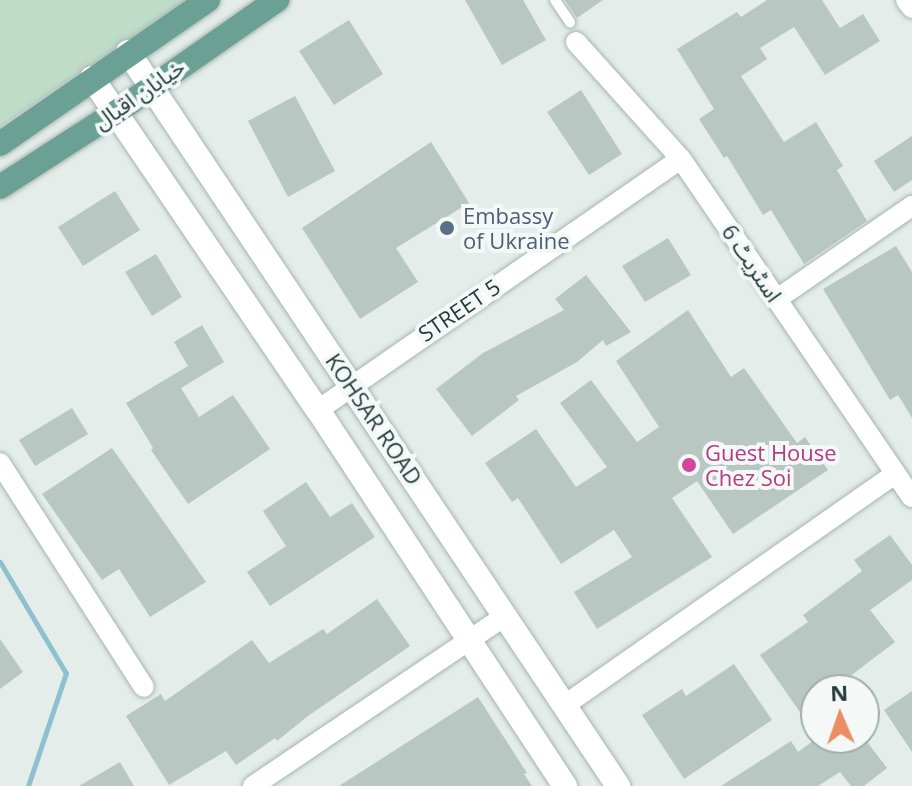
<!DOCTYPE html>
<meta charset="utf-8">
<style>
body{margin:0}
#map{position:relative;width:912px;height:786px;overflow:hidden;background:#e4ede9;font-family:"Open Sans","Noto Sans Arabic",sans-serif}
div>[style]{position:absolute}
.green>*{inset:0;background:#bedcc8}
.stream>*{height:5px;margin:-2.5px;padding:0 2.5px;transform-origin:2.5px;border-radius:2.5px;background:#8fc0ce}
.building>*{inset:0;background:#b9c7c2}
.roads{filter:drop-shadow(0 0 2px #a7b5b0) drop-shadow(0 0 2px #a7b5b0)}
.service>*{height:10px;margin:-5px;padding:0 5px;transform-origin:5px;border-radius:5px;background:#fff}
.minor>*{height:20px;margin:-10px;padding:0 10px;transform-origin:10px;border-radius:10px;background:#fff}
.tertiary>*{height:24px;margin:-12px;padding:0 12px;transform-origin:12px;border-radius:12px;background:#fff}
.primary>*{height:24px;margin:-12px;padding:0 12px;transform-origin:12px;border-radius:12px;background:#6ba095}
.dots>*{width:22px;height:22px;translate:-50% -50%;box-sizing:border-box;border:4px solid #f4f9f7;border-radius:50%}
span{translate:-50% -50%;white-space:nowrap;text-align:center;line-height:1.15;-webkit-text-stroke:8px #f4f9f7;paint-order:stroke}
.street-label{font-size:22px;color:#243d38}
.service-label{font-size:22px;color:#4e5e75}
.left{translate:0 -50%;text-align:left}
.hotel-label{font-size:22px;color:#b23c85}
.north{position:absolute;left:800px;top:674px;width:80px;height:80px;box-sizing:border-box;background:#f4f9f7;border:2px solid #a1aeab;border-radius:50%;rotate:358deg;font-size:22px;font-weight:700;line-height:32px;text-align:center;color:#243d38}
.north::after{content:'';display:block;margin:auto;width:28px;height:36px;background:#ea8e64;clip-path:polygon(50% 0,100% 100%,50% 72%,0 100%)}
</style>
<div id="map">
<div class="green">
<div style="clip-path:polygon(0 0,186px 0,0 127px)"></div>
</div>
<div class="stream">
<div style="left:0;top:562px;width:129px;rotate:59.3deg"></div>
<div style="left:66px;top:673px;width:119px;rotate:108.6deg"></div>
</div>
<div class="building">
<div style="clip-path:polygon(465px 0,523px 0,546px 40px,502px 65px)"></div>
<div style="clip-path:polygon(565px 0,603px 0,577px 18px)"></div>
<div style="clip-path:polygon(767px 0,822px 0,840px 28px,863px 14px,880px 41px,825px 75px,794px 27px,760px 48px,767px 59px,741px 76px,784px 142px,816px 122px,843px 166px,837px 170px,867px 221px,804px 264px,771px 210px,763px 215px,727px 156px,724px 158px,699px 119px,714px 109px,677px 49px,737px 12px,741px 17px)"></div>
<div style="clip-path:polygon(349px 20px,383px 74px,334px 105px,299px 51px)"></div>
<div style="clip-path:polygon(581px 90px,622px 154px,589px 175px,547px 112px)"></div>
<div style="clip-path:polygon(295px 96px,335px 171px,288px 197px,248px 121px)"></div>
<div style="clip-path:polygon(912px 136px,912px 180px,894px 192px,874px 161px)"></div>
<div style="clip-path:polygon(431px 142px,469px 203px,396px 248px,418px 282px,360px 319px,302px 228px)"></div>
<div style="clip-path:polygon(115px 191px,140px 230px,83px 266px,58px 227px)"></div>
<div style="clip-path:polygon(668px 238px,691px 275px,645px 302px,622px 266px)"></div>
<div style="clip-path:polygon(896px 246px,912px 272px,912px 418px,898px 395px,890px 400px,823px 289px)"></div>
<div style="clip-path:polygon(156px 254px,182px 297px,152px 316px,125px 272px)"></div>
<div style="clip-path:polygon(586px 275px,631px 332px,606px 346px,603px 340px,577px 362px,516px 396px,519px 400px,472px 436px,436px 389px,483px 353px,564px 310px,555px 299px)"></div>
<div style="clip-path:polygon(688px 310px,731px 377px,744px 368px,797px 443px,805px 437px,828px 470px,733px 534px,697px 481px,672px 498px,712px 557px,597px 629px,574px 592px,632px 557px,614px 530px,561px 564px,518px 498px,512px 502px,485px 463px,536px 429px,576px 487px,607px 467px,560px 403px,591px 380px,637px 442px,659px 427px,616px 361px)"></div>
<div style="clip-path:polygon(202px 325px,224px 362px,181px 388px,199px 417px,233px 395px,270px 449px,188px 504px,151px 450px,153px 448px,126px 403px,188px 366px,174px 342px)"></div>
<div style="clip-path:polygon(72px 408px,88px 434px,35px 466px,19px 440px)"></div>
<div style="clip-path:polygon(112px 448px,206px 582px,150px 617px,119px 569px,102px 580px,42px 494px)"></div>
<div style="clip-path:polygon(306px 482px,330px 517px,352px 503px,375px 537px,270px 606px,247px 572px,286px 546px,263px 511px)"></div>
<div style="clip-path:polygon(890px 535px,912px 565px,912px 580px,870px 610px,895px 642px,832px 690px,816px 690px,816px 706px,802px 715px,760px 655px,808px 622px,803px 615px,862px 571px,854px 560px)"></div>
<div style="clip-path:polygon(377px 599px,410px 646px,308px 716px,277px 741px,275px 738px,236px 765px,226px 751px,169px 785px,126px 716px,161px 694px,165px 701px,252px 640px,269px 663px,323px 629px,327px 634px)"></div>
<div style="clip-path:polygon(0 639px,23px 672px,0 689px)"></div>
<div style="clip-path:polygon(734px 664px,772px 720px,684px 779px,642px 715px,682px 689px,686px 696px)"></div>
<div style="clip-path:polygon(912px 691px,912px 752px,884px 710px)"></div>
<div style="clip-path:polygon(478px 697px,527px 773px,524px 774px,532px 786px,339px 786px)"></div>
<div style="clip-path:polygon(817px 738px,864px 738px,887px 768px,864px 786px,851px 786px,840px 772px,818px 786px,721px 786px,791px 741px,798px 752px)"></div>
<div style="clip-path:polygon(120px 762px,134px 786px,79px 786px)"></div>
</div>
<div class="roads">
<div class="service">
<div style="left:555px;top:0;width:27px;rotate:56deg"></div>
</div>
<div class="minor">
<div style="left:906px;top:0;width:10px;rotate:53deg"></div>
<div style="left:576px;top:42px;width:157px;rotate:48.1deg"></div>
<div style="left:681px;top:159px;width:409px;rotate:55.7deg"></div>
<div style="left:777px;top:299px;width:164px;rotate:-34.6deg"></div>
<div style="left:318px;top:410px;width:441px;rotate:-34.7deg"></div>
<div style="left:0;top:463px;width:266px;rotate:57.3deg"></div>
<div style="left:565px;top:705px;width:403px;rotate:-35deg"></div>
<div style="left:253px;top:786px;width:303px;rotate:-34deg"></div>
</div>
<div class="tertiary">
<div style="left:128px;top:52px;width:883px;rotate:56.27deg"></div>
<div style="left:92px;top:78px;width:402px;rotate:55.8deg"></div>
<div style="left:318px;top:410px;width:450px;rotate:56.7deg"></div>
</div>
<div class="primary">
<div style="left:0;top:144px;width:253px;rotate:-34.7deg"></div>
<div style="left:0;top:187px;width:137px;rotate:-32.8deg"></div>
<div style="left:115px;top:113px;width:198px;rotate:-34.9deg"></div>
</div>
</div>
<div class="dots">
<div style="left:447px;top:228px;background:#5c6f8a"></div>
<div style="left:689px;top:465px;background:#d1479c"></div>
</div>
<div class="street-label">
<span style="left:139px;top:94px;rotate:-35deg">خیابان اقبال</span>
<span style="left:752px;top:263px;rotate:56deg">اسٹریٹ 6</span>
<span style="left:459px;top:310px;rotate:-34deg">STREET 5</span>
<span style="left:374px;top:419px;rotate:56deg">KOHSAR ROAD</span>
</div>
<div class="service-label">
<span class="left" style="left:463px;top:228px">Embassy<br>of Ukraine</span>
</div>
<div class="hotel-label">
<span class="left" style="left:705px;top:465px">Guest House<br>Chez Soi</span>
</div>
<div class="north">N</div>
</div>
